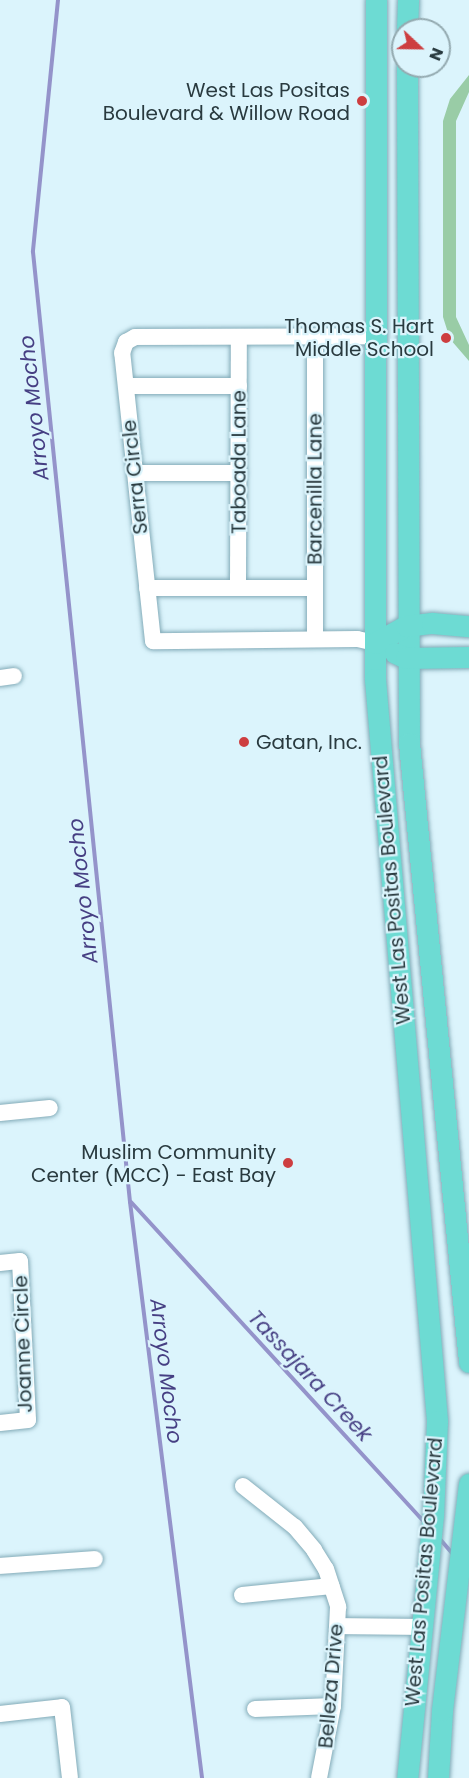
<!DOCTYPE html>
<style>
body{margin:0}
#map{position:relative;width:469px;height:1778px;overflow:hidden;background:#dbf4fc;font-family:Poppins,sans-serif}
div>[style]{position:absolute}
.green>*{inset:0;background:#99cca6}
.stream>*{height:4px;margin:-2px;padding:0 2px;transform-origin:2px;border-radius:2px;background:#9493ca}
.roads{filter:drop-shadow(0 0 2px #83abb8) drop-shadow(0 0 2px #83abb8)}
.minor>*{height:16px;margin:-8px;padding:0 8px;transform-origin:8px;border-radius:8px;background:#fff}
.major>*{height:21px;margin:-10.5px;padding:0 10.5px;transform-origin:10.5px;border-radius:10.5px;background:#6ddbd3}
.dots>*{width:16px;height:16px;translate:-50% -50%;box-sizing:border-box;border:3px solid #dbf4fc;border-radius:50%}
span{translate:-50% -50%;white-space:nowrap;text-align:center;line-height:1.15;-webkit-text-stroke:4.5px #dbf4fc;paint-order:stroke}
.poi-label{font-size:20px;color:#293a3f}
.right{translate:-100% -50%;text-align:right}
.left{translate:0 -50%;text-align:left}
.street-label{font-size:20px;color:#293a3f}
.water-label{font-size:21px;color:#463f83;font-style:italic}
.north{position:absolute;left:391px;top:18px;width:60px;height:60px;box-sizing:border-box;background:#dbf4fc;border:2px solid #94aab0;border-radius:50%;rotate:112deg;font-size:16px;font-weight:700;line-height:24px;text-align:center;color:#293a3f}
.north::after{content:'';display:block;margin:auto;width:21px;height:27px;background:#cd3e40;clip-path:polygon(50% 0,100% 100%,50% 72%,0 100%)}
</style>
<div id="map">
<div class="green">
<div style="clip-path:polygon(469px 75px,469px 92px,456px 121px,456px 317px,469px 345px,469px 361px,450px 339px,443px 317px,443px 121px,450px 99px)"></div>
</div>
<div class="stream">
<div style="left:58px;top:0;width:253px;rotate:95.7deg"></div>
<div style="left:33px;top:252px;width:955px;rotate:84.17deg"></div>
<div style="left:130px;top:1202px;width:580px;rotate:82.87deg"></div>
<div style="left:131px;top:1202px;width:434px;rotate:47.5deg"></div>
<div style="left:439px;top:1538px;width:20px;rotate:49deg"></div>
</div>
<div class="roads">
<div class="minor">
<div style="left:126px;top:386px;width:113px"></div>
<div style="left:135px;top:473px;width:104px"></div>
<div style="left:238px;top:586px;width:249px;rotate:-89.8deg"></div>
<div style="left:147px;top:588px;width:167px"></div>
<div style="left:315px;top:639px;width:300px;rotate:-90deg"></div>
<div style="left:375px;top:643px;width:18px;rotate:-167deg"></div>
<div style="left:357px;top:639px;width:204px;rotate:179.4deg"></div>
<div style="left:153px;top:641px;width:290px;rotate:-96.1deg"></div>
<div style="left:122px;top:353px;width:12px;rotate:-70deg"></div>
<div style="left:126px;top:342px;width:10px;rotate:-29deg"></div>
<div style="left:135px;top:337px;width:242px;rotate:-0.2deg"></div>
<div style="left:0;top:678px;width:14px;rotate:-8deg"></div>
<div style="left:0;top:1113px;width:50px;rotate:-5.7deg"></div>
<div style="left:0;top:1263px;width:20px;rotate:-6deg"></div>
<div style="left:20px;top:1261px;width:159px;rotate:87.1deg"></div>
<div style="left:28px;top:1420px;width:28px;rotate:174deg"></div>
<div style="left:243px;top:1486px;width:66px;rotate:38.3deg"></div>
<div style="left:295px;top:1527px;width:30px;rotate:50deg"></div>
<div style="left:314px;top:1550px;width:22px;rotate:58deg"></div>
<div style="left:326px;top:1569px;width:40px;rotate:72deg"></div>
<div style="left:338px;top:1607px;width:99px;rotate:92.9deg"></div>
<div style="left:333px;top:1706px;width:73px;rotate:101deg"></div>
<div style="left:0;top:1566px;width:95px;rotate:-4.2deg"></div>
<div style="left:242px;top:1595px;width:90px;rotate:-5.7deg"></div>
<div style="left:338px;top:1626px;width:81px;rotate:0.7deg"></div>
<div style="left:255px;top:1709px;width:78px;rotate:-2.2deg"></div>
<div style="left:0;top:1714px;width:62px;rotate:-6.4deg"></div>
<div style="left:62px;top:1707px;width:71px;rotate:83.6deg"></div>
</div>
<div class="major">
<div style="left:376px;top:0;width:679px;rotate:90.08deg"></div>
<div style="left:375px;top:679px;width:745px;rotate:85.22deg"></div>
<div style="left:437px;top:1421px;width:94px;rotate:92.4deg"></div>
<div style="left:433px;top:1515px;width:264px;rotate:95.6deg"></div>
<div style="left:407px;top:30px;width:30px;rotate:-88deg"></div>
<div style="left:407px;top:66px;width:677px;rotate:89.83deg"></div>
<div style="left:409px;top:743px;width:622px;rotate:84.46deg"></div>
<div style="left:375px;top:643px;width:35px;rotate:-29deg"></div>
<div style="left:406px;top:626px;width:26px;rotate:-7deg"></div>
<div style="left:432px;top:623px;width:37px;rotate:5deg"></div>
<div style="left:395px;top:653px;width:12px;rotate:24deg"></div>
<div style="left:406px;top:658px;width:63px;rotate:-0.9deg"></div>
<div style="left:438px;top:1778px;width:68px;rotate:-86.6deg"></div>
<div style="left:442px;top:1710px;width:228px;rotate:-83.2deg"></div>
</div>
</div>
<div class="dots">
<div style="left:362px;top:101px;background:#cd3e40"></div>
<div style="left:446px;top:338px;background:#cd3e40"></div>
<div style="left:244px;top:742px;background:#cd3e40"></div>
<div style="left:288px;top:1163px;background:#cd3e40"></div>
</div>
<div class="poi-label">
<span class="right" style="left:350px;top:102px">West Las Positas<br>Boulevard &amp; Willow Road</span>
<span class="right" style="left:434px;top:338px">Thomas S. Hart<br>Middle School</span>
<span class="left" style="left:256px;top:742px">Gatan, Inc.</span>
<span class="right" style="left:276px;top:1164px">Muslim Community<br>Center (MCC) - East Bay</span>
</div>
<div class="street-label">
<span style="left:239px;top:462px;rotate:-90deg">Taboada Lane</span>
<span style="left:135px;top:477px;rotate:-96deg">Serra Circle</span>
<span style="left:315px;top:489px;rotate:-90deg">Barcenilla Lane</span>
<span style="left:392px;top:890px;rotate:-95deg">West Las Positas Boulevard</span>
<span style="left:23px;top:1344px;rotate:-92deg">Joanne Circle</span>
<span style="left:424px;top:1572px;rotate:-85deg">West Las Positas Boulevard</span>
<span style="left:331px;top:1686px;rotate:-85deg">Belleza Drive</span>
</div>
<div class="water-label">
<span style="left:34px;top:408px;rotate:-96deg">Arroyo Mocho</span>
<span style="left:83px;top:891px;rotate:-96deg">Arroyo Mocho</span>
<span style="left:166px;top:1371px;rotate:83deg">Arroyo Mocho</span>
<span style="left:310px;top:1376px;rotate:47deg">Tassajara Creek</span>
</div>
<div class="north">N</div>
</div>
